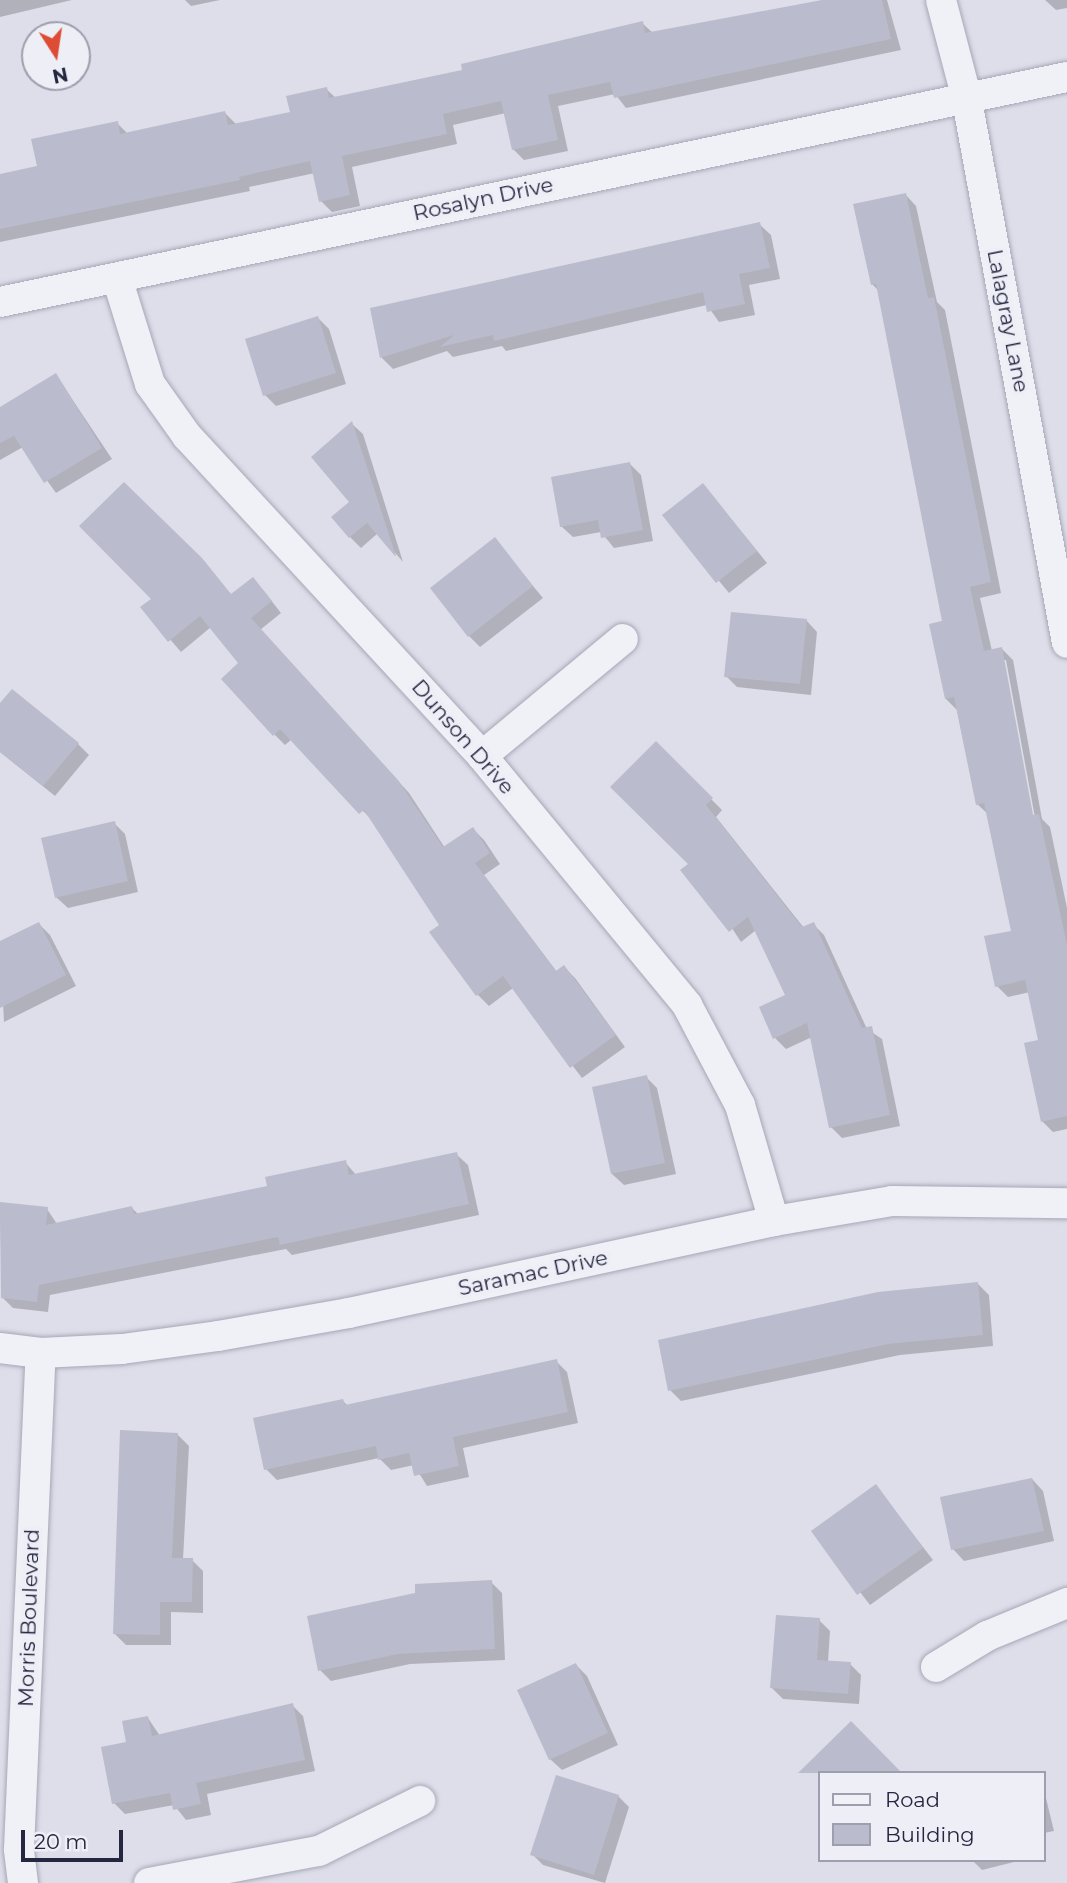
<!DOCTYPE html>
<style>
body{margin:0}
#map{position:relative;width:1067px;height:1883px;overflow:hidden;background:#dddee9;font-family:Montserrat,sans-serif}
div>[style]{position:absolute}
.shadow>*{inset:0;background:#0003}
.building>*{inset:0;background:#babbcc}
.roads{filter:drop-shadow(0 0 2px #a6a7b7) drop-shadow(0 0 2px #a6a7b7)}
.minor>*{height:30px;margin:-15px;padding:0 15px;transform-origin:15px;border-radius:15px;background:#f0f1f7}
span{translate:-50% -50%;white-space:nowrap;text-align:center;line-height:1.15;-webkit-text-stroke:7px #edeef6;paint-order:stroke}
.street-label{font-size:21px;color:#252741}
.legend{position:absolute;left:818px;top:1771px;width:228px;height:91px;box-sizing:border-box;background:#edeef6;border:2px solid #9d9eae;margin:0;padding:9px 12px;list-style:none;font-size:21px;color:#252741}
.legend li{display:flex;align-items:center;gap:14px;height:35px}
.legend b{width:35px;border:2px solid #9d9eae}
.north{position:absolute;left:21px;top:21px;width:70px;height:70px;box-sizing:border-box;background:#edeef6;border:2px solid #9d9eae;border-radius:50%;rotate:168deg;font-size:19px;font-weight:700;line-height:28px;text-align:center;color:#252741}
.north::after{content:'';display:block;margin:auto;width:24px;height:32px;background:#dd4c33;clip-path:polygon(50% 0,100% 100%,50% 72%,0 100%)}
.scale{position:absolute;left:21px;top:1830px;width:102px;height:32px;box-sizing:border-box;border:4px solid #252741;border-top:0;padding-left:9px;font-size:21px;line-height:24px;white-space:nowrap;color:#252741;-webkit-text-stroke:5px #edeef6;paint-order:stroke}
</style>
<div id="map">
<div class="shadow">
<div style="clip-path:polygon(0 0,72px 0,0 17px)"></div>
<div style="clip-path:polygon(185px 0,220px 0,191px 6px)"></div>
<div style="clip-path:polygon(825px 0,887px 0,901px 50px,626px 108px,615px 94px,558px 106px,568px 151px,524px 160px,513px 149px,506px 113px,453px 125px,457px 144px,352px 167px,360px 206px,332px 212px,321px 201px,315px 173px,249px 187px,250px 191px,0 242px,0 176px,39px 168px,117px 123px,128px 134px,225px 113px,236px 124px,292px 113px,326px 89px,336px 98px,464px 71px,642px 23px,653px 33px)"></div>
<div style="clip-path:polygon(1045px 0,1067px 0,1067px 8px,1056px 10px)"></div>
<div style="clip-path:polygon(evenodd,905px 194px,916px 206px,937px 302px,945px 310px,1001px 593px,980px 598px,992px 651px,1002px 649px,1013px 660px,1042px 819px,1050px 827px,1067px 908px,1067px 1129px,1053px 1132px,1042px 1121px,1040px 1041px,1030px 992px,1008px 997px,997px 986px,1013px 932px,988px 814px,977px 804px,957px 710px,946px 699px,944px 622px,879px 291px,872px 284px,905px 194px,1003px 660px,1006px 660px,1036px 823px,1033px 824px,1003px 660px)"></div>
<div style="clip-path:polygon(759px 224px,771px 235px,780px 279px,749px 285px,755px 315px,719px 322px,707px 305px,506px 351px,502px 346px,453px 357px,447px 351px,393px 369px,382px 358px,372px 309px)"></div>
<div style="clip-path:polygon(318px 318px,329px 329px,346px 384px,276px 406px,265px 395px)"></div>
<div style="clip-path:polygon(56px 375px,112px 459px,56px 493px,23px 447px,0 460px,0 409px)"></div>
<div style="clip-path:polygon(352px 424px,363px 434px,403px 562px,378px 533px,361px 548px,350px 537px)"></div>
<div style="clip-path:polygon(630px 464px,641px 475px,653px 541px,614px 548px,601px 532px,573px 537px,561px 526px)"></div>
<div style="clip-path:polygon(124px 484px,232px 595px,252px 579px,263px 590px,281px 613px,260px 630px,409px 793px,445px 848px,473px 829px,484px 840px,500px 864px,484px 875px,557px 972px,564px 967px,575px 978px,625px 1047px,582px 1078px,513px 988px,489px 1006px,478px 995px,432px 933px,442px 925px,374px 822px,292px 739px,285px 745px,274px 734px,240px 664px,211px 627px,181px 652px,143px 608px,153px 599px)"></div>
<div style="clip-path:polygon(703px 485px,767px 563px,729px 593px,665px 515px)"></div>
<div style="clip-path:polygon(495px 540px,543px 598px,480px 647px,469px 636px)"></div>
<div style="clip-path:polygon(806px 620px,817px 632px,811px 695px,737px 687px,726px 676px)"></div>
<div style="clip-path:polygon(0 706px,78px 744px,89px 755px,55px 796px,0 752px)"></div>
<div style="clip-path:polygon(656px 744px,722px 810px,716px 817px,804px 928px,813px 924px,824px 935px,867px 1029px,882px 1039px,900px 1126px,842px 1138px,831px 1127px,812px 1037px,786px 1049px,775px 1038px,787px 996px,756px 930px,741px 942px,690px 864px)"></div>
<div style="clip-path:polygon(114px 823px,125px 834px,138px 892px,68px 908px,56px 897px)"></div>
<div style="clip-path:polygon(39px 924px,50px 935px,76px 986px,4px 1022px,0 943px)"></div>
<div style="clip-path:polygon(646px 1077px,657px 1088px,676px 1174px,624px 1185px,612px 1174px)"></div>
<div style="clip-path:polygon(456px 1154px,468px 1165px,479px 1215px,292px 1255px,286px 1249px,50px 1295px,48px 1312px,13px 1308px,2px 1297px,0 1204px,47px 1209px,57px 1224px,132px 1208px,139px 1215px,269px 1187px,345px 1162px,357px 1176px)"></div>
<div style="clip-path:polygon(978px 1284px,989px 1295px,993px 1346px,900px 1355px,681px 1401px,670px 1390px)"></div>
<div style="clip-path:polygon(556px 1361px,567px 1372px,578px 1423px,463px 1448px,469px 1477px,427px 1486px,414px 1465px,391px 1470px,379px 1458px,277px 1480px,266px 1469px,343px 1401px,348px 1406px)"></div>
<div style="clip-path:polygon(177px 1434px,189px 1446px,183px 1560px,192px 1560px,203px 1571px,203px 1613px,171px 1612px,171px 1645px,126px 1645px,115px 1634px)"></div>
<div style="clip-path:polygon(1032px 1479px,1043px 1491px,1054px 1541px,964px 1561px,953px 1549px)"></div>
<div style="clip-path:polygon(876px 1486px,933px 1560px,870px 1605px,813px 1531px)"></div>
<div style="clip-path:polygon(491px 1582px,502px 1593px,505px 1660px,410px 1664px,331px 1681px,320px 1670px)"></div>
<div style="clip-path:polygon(819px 1620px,830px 1631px,828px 1662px,850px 1664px,861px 1675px,859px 1704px,783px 1699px,772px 1688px)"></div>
<div style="clip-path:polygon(576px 1665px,587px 1676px,618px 1745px,562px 1770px,550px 1759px)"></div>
<div style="clip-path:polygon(292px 1705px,303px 1716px,315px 1771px,207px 1794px,211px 1815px,186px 1820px,174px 1805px,125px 1814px,114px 1803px,128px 1744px,148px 1718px,160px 1736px)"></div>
<div style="clip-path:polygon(1044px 1790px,1054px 1831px,1044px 1833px)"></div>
<div style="clip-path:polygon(618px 1796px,629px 1807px,605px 1883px,543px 1865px,532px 1854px)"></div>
<div style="clip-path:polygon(972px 1860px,1022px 1860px,982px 1870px)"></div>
</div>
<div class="building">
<div style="clip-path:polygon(822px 0,882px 0,891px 39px,614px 98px,610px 82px,548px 95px,558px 140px,512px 150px,501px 101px,443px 114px,447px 134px,342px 156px,350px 195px,319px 202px,310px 161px,239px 177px,240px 180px,0 229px,0 174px,37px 166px,31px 139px,118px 121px,120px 134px,225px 111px,228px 125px,290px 112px,286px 96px,327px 87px,329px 98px,462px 70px,461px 64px,643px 21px,645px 33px)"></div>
<div style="clip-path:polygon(906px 193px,928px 298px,934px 297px,991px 582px,970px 587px,984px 651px,1002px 647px,1033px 815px,1039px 814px,1067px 945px,1067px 1116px,1041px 1122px,1024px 1043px,1038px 1040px,1025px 980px,995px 987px,984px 936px,1011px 931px,984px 803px,976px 805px,954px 697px,945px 699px,929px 624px,942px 621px,876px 284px,871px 285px,853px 204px)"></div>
<div style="clip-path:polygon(760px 222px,770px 268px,739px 274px,745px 304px,707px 312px,703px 292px,494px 341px,493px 335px,440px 347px,454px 335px,380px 358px,370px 308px)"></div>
<div style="clip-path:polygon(318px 316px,336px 373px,263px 396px,245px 339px)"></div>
<div style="clip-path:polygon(56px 373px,102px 448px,44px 483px,14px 436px,0 443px,0 407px)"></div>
<div style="clip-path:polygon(352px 421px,396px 556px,395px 556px,367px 523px,349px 538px,331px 517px,349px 502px,311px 457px)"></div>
<div style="clip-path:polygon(630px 462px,643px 530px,601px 538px,598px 520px,560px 527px,551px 477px)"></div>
<div style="clip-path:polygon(124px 482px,202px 558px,231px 594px,253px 577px,272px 601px,251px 618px,398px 780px,443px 847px,473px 827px,490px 853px,475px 863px,556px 971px,564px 965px,616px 1035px,570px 1068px,503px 976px,476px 996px,429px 932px,439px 925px,364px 810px,359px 814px,280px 729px,273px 736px,221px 679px,238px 663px,200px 616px,168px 642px,140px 607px,151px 599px,79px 526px)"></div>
<div style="clip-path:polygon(703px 483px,757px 551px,716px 583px,662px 515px)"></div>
<div style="clip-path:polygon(495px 537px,533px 586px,468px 637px,430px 588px)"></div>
<div style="clip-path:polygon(731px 612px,807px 619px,800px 684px,724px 677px)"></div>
<div style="clip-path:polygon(12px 689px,79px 743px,43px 786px,0 752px,0 703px)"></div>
<div style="clip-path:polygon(656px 741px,713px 798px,706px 805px,802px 927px,814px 922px,862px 1028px,872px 1026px,890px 1115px,829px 1128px,807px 1023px,773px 1039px,759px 1007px,785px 995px,748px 917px,729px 932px,680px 870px,688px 864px,610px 787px)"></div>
<div style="clip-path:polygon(115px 821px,128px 881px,55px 898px,41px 838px)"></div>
<div style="clip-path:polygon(39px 922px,66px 975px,0 1008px,0 941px)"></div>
<div style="clip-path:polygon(647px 1075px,665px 1163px,611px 1174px,592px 1087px)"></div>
<div style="clip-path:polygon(457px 1152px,469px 1204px,280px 1245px,278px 1237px,39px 1285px,37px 1302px,1px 1298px,0 1202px,48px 1207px,46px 1225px,132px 1206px,134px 1214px,267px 1186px,265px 1177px,346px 1160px,349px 1175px)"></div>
<div style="clip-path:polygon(978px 1282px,983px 1335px,888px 1344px,668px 1391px,658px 1340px,878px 1292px)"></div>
<div style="clip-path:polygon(557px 1359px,568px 1412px,453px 1437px,459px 1466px,414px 1476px,409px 1453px,378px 1460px,376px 1446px,264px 1470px,253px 1418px,343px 1399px,345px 1405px)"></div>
<div style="clip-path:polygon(120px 1430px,178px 1433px,172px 1558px,193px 1558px,192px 1602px,160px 1602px,160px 1635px,113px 1634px)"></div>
<div style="clip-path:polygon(1032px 1478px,1044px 1531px,951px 1550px,940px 1497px)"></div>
<div style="clip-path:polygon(876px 1484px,923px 1548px,857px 1595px,811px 1531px)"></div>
<div style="clip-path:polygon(492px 1580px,495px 1649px,398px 1654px,318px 1671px,307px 1616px,415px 1593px,415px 1584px)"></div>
<div style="clip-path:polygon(776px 1615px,820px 1618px,817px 1660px,851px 1662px,848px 1694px,770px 1688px)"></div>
<div style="clip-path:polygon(576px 1663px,608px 1733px,549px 1760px,517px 1690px)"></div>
<div style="clip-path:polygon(293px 1703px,305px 1760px,196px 1783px,201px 1804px,173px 1810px,170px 1793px,112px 1804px,101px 1747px,126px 1742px,122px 1721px,148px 1716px,152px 1736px)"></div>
<div style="clip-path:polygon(851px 1721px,902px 1773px,798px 1773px)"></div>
<div style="clip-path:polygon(556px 1775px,619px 1795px,594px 1875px,530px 1855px)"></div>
</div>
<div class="roads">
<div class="minor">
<div style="left:941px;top:0;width:98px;rotate:75.3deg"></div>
<div style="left:966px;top:95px;width:557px;rotate:79.56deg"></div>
<div style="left:117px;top:278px;width:111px;rotate:72.7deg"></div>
<div style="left:150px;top:384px;width:64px;rotate:54.6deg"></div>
<div style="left:187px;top:436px;width:435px;rotate:47.3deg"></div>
<div style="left:482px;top:756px;width:323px;rotate:50.5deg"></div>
<div style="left:687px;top:1005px;width:113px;rotate:62.1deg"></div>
<div style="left:740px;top:1105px;width:121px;rotate:73.7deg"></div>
<div style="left:0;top:302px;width:1090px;rotate:-11.91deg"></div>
<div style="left:482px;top:756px;width:183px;rotate:-39.7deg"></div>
<div style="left:0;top:1348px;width:41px;rotate:7deg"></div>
<div style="left:41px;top:1353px;width:81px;rotate:-2.8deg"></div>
<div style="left:122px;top:1349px;width:97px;rotate:-7.7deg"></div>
<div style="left:218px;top:1336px;width:133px;rotate:-10deg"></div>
<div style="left:349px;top:1313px;width:435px;rotate:-12.2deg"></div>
<div style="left:774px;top:1221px;width:120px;rotate:-9.6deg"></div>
<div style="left:892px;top:1201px;width:175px;rotate:0.7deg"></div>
<div style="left:936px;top:1667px;width:60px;rotate:-31.3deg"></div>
<div style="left:987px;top:1636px;width:87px;rotate:-22.4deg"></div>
<div style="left:23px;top:1883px;width:34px;rotate:-97deg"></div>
<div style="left:19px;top:1849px;width:496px;rotate:-87.5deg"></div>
<div style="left:149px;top:1883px;width:173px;rotate:-10.7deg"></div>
<div style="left:319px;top:1851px;width:113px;rotate:-26.3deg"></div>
</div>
</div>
<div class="street-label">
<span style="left:483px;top:199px;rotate:-12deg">Rosalyn Drive</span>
<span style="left:1008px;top:321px;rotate:79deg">Lalagray Lane</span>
<span style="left:463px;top:737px;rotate:49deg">Dunson Drive</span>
<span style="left:533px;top:1273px;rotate:-12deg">Saramac Drive</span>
<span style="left:29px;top:1618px;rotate:-88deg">Morris Boulevard</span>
</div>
<ul class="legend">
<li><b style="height:9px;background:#f0f1f7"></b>Road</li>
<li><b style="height:19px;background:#babbcc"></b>Building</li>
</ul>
<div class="north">N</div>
<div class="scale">20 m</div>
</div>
